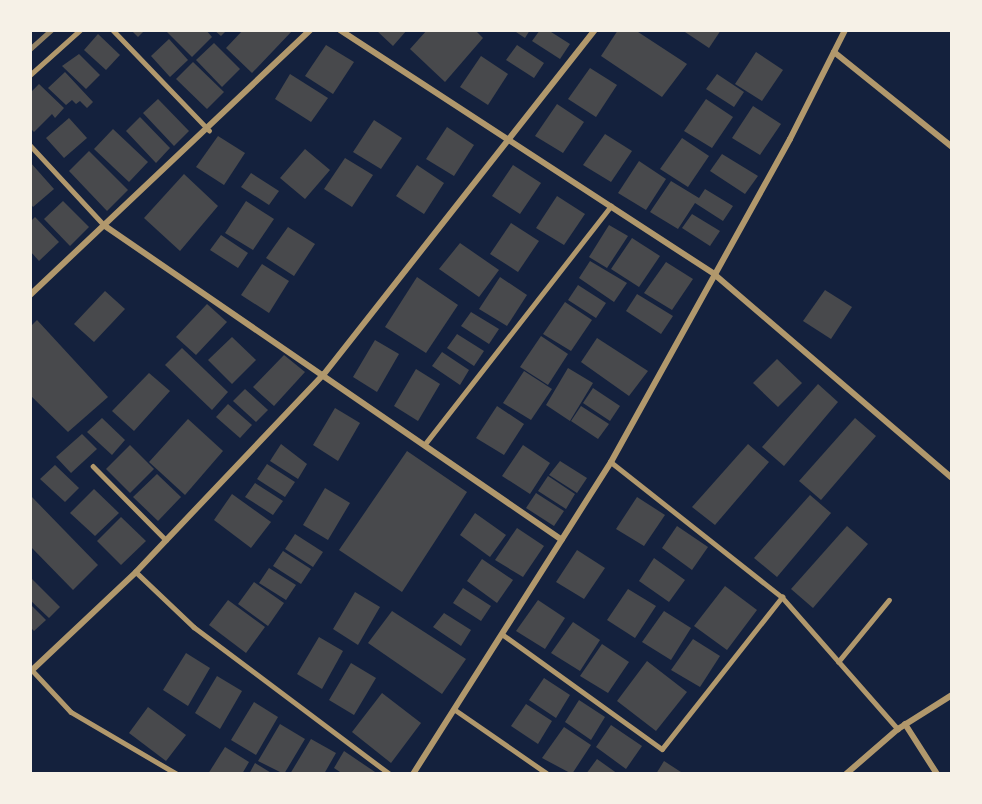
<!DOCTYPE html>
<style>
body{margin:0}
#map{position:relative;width:982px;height:804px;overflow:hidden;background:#14213d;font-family:Rubik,sans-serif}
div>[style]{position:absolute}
.building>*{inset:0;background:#48494c}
.service>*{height:4.5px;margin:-2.25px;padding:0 2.25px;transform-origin:2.25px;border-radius:2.25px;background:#b1986c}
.minor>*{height:6px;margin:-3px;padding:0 3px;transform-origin:3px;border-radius:3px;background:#b1986c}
.rail>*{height:4.5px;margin:-2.25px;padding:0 2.25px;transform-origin:2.25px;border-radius:2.25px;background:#918062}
span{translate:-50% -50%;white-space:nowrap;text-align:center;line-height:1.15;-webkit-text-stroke:4.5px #f6f1e7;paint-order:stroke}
.frame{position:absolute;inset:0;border:32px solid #f6f1e7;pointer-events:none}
</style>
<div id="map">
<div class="building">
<div style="clip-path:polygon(131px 30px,145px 30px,138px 37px)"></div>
<div style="clip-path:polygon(206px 30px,212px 37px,192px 57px,166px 31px)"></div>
<div style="clip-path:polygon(214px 30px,227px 30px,221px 36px)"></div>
<div style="clip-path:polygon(243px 30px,293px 30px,252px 73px,226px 48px)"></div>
<div style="clip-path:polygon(376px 30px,407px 30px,393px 46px)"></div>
<div style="clip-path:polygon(427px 30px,475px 30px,483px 38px,445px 82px,410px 49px)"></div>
<div style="clip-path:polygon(513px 30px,530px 30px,525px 38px)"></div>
<div style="clip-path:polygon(540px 30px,548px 30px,570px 44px,560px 59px,532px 41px)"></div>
<div style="clip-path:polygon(618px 30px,635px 30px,687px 64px,662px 97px,601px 56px)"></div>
<div style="clip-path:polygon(682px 30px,721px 30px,709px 48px)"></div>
<div style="clip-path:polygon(98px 34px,120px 55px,106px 70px,84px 50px)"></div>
<div style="clip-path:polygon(169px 39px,188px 60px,170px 77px,151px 56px)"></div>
<div style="clip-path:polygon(214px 43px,240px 69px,222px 87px,196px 60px)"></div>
<div style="clip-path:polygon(326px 45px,354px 62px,333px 94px,305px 76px)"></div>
<div style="clip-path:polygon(517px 45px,544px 63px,534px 78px,506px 60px)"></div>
<div style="clip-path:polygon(756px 52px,783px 70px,762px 101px,735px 84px)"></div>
<div style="clip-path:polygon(79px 54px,100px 75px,86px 89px,62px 66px)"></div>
<div style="clip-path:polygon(481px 56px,508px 74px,488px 105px,460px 87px)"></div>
<div style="clip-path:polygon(193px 62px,224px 92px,207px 109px,176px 79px)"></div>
<div style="clip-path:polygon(590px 68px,617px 85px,596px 117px,568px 99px)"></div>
<div style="clip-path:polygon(65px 72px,93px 102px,87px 108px,80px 101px,76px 104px,72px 100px,66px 105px,48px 88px)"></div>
<div style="clip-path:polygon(290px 74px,328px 98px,311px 122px,275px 99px)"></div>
<div style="clip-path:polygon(717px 74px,744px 92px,734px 107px,706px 89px)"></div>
<div style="clip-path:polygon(39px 84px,64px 108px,55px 118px,52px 114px,34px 132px,30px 128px,30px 93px)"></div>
<div style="clip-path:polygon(158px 99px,189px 131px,174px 146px,143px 113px)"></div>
<div style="clip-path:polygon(706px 99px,733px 117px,712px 148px,684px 131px)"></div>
<div style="clip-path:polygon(557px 104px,584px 122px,563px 153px,535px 136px)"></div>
<div style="clip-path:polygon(753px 106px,781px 124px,760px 155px,732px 138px)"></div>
<div style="clip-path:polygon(140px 117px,170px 148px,156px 163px,126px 131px)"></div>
<div style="clip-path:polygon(69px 118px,87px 138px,64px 158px,46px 138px)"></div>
<div style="clip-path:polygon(374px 120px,402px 138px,381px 169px,353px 152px)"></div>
<div style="clip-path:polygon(447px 127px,474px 145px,454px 176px,426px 159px)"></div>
<div style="clip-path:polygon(113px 129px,148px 162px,129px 182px,94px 149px)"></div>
<div style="clip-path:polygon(605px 134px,632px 151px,611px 182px,583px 165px)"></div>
<div style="clip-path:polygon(218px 136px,245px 153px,224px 185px,196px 167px)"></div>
<div style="clip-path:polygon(682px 138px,709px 156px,688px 187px,660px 169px)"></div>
<div style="clip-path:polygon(305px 149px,330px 170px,305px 199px,280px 178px)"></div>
<div style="clip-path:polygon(89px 151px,128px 190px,107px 211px,69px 171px)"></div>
<div style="clip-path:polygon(722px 154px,758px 176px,745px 194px,710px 171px)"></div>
<div style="clip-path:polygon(345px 158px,373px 175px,352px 207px,324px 189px)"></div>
<div style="clip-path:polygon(639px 161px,666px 179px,646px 210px,618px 193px)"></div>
<div style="clip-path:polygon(30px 162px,54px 189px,33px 207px,30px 203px)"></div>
<div style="clip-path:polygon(417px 165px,444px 183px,424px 214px,396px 196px)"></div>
<div style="clip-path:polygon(513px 165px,541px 183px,520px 214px,492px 196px)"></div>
<div style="clip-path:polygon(251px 173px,279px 191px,269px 205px,241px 187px)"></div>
<div style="clip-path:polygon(184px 174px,218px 206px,180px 251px,144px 218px)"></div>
<div style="clip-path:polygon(671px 181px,699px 198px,705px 189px,733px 206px,723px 221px,695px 203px,678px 229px,650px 212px)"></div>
<div style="clip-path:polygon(557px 196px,585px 214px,564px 245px,536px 228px)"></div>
<div style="clip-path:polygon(63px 201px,89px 227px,70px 246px,44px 219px)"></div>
<div style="clip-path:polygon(246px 201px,274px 219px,253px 250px,225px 233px)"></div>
<div style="clip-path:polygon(692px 214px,720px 231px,710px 246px,682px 228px)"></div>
<div style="clip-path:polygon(35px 217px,59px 242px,39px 261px,30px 251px,30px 222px)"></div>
<div style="clip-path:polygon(511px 223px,539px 241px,518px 272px,490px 254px)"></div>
<div style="clip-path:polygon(609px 225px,628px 236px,607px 268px,589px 257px)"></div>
<div style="clip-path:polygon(288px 227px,315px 244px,294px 276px,266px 258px)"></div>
<div style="clip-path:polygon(221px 235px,248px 253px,238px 268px,210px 250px)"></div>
<div style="clip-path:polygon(632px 238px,660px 256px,639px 287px,611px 269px)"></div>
<div style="clip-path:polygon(460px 243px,499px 270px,479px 297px,439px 269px)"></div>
<div style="clip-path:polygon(590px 261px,627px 283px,614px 302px,579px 278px)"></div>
<div style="clip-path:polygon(666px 262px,693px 279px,672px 310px,644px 293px)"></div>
<div style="clip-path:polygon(262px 264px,289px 281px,269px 313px,241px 295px)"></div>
<div style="clip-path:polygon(417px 277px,458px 305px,426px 353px,385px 327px)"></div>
<div style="clip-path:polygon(500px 277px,527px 295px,507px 326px,479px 309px)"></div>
<div style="clip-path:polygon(578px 285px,606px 303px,596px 318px,568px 300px)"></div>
<div style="clip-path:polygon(825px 290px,852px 307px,831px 339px,803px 321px)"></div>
<div style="clip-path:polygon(105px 291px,125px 309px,94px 342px,74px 324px)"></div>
<div style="clip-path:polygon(637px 294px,673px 316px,661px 334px,626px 311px)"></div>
<div style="clip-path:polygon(565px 302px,592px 320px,571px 351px,543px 334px)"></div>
<div style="clip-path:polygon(207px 304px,227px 322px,196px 355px,176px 337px)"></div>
<div style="clip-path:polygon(471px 312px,499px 329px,489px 344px,461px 326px)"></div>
<div style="clip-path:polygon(37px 320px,108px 397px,68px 432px,30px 395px,30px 327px)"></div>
<div style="clip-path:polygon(457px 334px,484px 351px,474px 366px,447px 348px)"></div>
<div style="clip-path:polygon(541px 336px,568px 354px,548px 385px,520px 367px)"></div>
<div style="clip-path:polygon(232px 337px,256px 360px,232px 384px,208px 360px)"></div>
<div style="clip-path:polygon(597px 338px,648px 371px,629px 396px,581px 362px)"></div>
<div style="clip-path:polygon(375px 340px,399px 354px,377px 392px,353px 377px)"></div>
<div style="clip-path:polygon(182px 348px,228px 392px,212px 410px,165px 365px)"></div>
<div style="clip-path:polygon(442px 352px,469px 370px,460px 385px,432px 366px)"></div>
<div style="clip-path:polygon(284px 355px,305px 372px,274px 406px,253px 387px)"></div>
<div style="clip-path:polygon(777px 359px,802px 383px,778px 407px,753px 383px)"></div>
<div style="clip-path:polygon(568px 368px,593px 383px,570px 421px,546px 405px)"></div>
<div style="clip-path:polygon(416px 369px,440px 384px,418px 421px,394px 406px)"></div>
<div style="clip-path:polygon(524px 371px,552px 389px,531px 420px,503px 403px)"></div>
<div style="clip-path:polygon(149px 373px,170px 391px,134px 431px,112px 411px)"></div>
<div style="clip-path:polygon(818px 384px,838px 402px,784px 466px,762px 447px)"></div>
<div style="clip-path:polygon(593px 388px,620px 406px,610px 421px,583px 403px)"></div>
<div style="clip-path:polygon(245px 389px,268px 410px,256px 422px,233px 401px)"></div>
<div style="clip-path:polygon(228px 404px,252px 425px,240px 438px,216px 417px)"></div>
<div style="clip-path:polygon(497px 406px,524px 424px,504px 455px,476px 438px)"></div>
<div style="clip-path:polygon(581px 406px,609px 424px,598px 439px,571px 421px)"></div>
<div style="clip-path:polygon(335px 408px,360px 423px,338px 461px,313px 445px)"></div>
<div style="clip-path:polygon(102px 418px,125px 440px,112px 455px,87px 432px)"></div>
<div style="clip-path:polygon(855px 418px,876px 436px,821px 500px,799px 481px)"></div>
<div style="clip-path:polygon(188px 419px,223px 451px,185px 495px,149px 462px)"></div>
<div style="clip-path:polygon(82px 434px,97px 449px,71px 473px,56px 457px)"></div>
<div style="clip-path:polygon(281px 444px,307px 464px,298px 479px,270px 461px)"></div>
<div style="clip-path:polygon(748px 444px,769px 462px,715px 525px,692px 507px)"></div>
<div style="clip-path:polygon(130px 445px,154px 469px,130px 493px,106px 469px)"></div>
<div style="clip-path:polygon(523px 445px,550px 463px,530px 494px,502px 476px)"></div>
<div style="clip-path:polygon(407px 451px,467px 492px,402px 592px,339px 550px)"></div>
<div style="clip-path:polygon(560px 461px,587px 478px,577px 493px,549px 475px)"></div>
<div style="clip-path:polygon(267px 464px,295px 482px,285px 497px,257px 479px)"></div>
<div style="clip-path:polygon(55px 465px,79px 488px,65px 502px,40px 479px)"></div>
<div style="clip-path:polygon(157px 474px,181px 497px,158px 521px,133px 497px)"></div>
<div style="clip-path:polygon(548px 476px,575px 494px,566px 509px,538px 491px)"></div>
<div style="clip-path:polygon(255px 483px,283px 501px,273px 515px,245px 497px)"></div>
<div style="clip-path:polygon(325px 488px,350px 503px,328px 540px,303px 525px)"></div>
<div style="clip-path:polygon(94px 489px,119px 513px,95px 536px,70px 513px)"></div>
<div style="clip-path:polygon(536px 493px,564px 511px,554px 526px,526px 508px)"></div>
<div style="clip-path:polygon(232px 494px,271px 522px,251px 548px,214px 520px)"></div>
<div style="clip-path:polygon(30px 495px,98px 565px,73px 590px,30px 546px)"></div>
<div style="clip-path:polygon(810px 495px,831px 513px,777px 577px,754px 558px)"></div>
<div style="clip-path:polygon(637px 497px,665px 515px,644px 546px,616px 529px)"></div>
<div style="clip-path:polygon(475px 513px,506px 535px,490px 557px,460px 535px)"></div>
<div style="clip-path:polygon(121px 517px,146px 541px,121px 565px,97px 541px)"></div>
<div style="clip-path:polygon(677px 526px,708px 547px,692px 570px,662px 548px)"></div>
<div style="clip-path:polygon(847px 526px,868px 544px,813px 608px,791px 589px)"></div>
<div style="clip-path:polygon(517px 528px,544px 546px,523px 577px,495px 560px)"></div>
<div style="clip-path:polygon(295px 534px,323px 552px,313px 567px,285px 549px)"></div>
<div style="clip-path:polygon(577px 550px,605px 568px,584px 599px,556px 582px)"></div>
<div style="clip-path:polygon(283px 551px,311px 569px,301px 584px,273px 566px)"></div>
<div style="clip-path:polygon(654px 558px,685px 580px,669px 602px,639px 581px)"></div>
<div style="clip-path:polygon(482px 559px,513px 580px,497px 603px,467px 581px)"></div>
<div style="clip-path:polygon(269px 568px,296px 585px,286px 600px,259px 583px)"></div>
<div style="clip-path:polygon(32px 579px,60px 607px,49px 618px,30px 600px)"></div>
<div style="clip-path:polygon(254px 582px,284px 603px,268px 626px,238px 604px)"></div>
<div style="clip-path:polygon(725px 586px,757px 610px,727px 650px,694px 626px)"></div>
<div style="clip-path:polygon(463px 588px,491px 606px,481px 621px,453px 603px)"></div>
<div style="clip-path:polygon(628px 589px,656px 606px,635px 638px,607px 620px)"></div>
<div style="clip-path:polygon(355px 592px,380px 607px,358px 645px,333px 629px)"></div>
<div style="clip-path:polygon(228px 600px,265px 627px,246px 653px,209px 625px)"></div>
<div style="clip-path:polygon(538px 600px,565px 618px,545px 649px,516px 631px)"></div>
<div style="clip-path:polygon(30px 604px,46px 620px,34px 631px,30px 627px)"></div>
<div style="clip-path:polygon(392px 611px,466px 659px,442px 694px,368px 643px)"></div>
<div style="clip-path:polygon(664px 611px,691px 628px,671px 660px,642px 642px)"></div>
<div style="clip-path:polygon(444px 613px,471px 630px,461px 646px,433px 627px)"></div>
<div style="clip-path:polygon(573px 622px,600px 640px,580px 671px,551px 653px)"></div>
<div style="clip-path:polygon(319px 637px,343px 651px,322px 689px,297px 674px)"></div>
<div style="clip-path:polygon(693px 639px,720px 656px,700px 687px,671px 670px)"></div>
<div style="clip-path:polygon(602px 644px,629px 662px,608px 693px,580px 676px)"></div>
<div style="clip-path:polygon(186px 653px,210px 668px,188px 706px,163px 690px)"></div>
<div style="clip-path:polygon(647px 661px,687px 692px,656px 731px,617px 701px)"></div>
<div style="clip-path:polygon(351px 663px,376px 678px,354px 715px,329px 700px)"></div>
<div style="clip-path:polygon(217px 676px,242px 691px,220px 729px,195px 713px)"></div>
<div style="clip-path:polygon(544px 678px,570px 695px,556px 718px,529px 700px)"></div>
<div style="clip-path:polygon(382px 693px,421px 723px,391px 763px,352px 732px)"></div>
<div style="clip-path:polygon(579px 700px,605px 717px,591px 740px,565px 722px)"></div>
<div style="clip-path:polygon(254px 702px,278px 717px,256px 755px,231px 740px)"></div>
<div style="clip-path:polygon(526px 704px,552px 721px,538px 744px,511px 726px)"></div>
<div style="clip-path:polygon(148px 707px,186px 735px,166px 761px,129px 733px)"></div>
<div style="clip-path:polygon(280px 724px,305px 739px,284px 774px,258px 761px)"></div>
<div style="clip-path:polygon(611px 725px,642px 746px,626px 769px,596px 747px)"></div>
<div style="clip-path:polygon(564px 727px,591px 745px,572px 774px,542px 758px)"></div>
<div style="clip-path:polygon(311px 739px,336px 753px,324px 774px,290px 774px)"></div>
<div style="clip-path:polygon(225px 747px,249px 762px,242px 774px,208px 774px)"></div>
<div style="clip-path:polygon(344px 751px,378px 774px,343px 774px,334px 768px)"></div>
<div style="clip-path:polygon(597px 759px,618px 774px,586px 774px)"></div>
<div style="clip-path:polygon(664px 761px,684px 774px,656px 774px)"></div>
<div style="clip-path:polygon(255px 763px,273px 774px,249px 774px)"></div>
</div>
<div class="service">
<div style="left:113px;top:30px;width:139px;rotate:46.2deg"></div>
<div style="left:30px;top:75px;width:67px;rotate:-42deg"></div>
<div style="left:30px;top:145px;width:110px;rotate:47.2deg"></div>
<div style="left:425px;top:444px;width:302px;rotate:-52deg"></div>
<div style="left:611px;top:462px;width:218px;rotate:38.3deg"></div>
<div style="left:782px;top:597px;width:176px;rotate:48.7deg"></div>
<div style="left:93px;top:466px;width:104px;rotate:45.4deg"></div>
<div style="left:136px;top:572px;width:80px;rotate:43.5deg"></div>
<div style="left:194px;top:627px;width:245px;rotate:36.9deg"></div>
<div style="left:502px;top:634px;width:197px;rotate:35.7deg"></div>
<div style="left:662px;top:749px;width:194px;rotate:-51.7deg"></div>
<div style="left:838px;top:662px;width:80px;rotate:-50.6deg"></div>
<div style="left:32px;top:670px;width:57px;rotate:47.1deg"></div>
<div style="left:71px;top:712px;width:123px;rotate:30.3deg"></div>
<div style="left:454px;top:709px;width:114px;rotate:34.7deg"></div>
</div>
<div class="minor">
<div style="left:340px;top:30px;width:447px;rotate:33.1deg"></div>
<div style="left:714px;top:274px;width:313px;rotate:40.6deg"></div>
<div style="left:834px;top:52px;width:151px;rotate:38.8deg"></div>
<div style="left:105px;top:226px;width:554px;rotate:34.49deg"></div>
<div style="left:30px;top:295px;width:386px;rotate:-43.4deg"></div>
<div style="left:30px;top:672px;width:146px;rotate:-43.3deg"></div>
<div style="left:136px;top:572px;width:273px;rotate:-46.5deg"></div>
<div style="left:324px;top:374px;width:438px;rotate:-51.8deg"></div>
<div style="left:905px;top:724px;width:59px;rotate:57.4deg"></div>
<div style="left:413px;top:774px;width:370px;rotate:-57.6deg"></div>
<div style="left:611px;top:462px;width:369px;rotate:-61deg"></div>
<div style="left:790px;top:139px;width:122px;rotate:-63.2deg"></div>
<div style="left:846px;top:774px;width:69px;rotate:-40.9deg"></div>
<div style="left:898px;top:729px;width:64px;rotate:-32.2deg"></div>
</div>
<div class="rail">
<div style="left:30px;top:49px;width:28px;rotate:-42deg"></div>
</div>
<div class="frame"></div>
</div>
